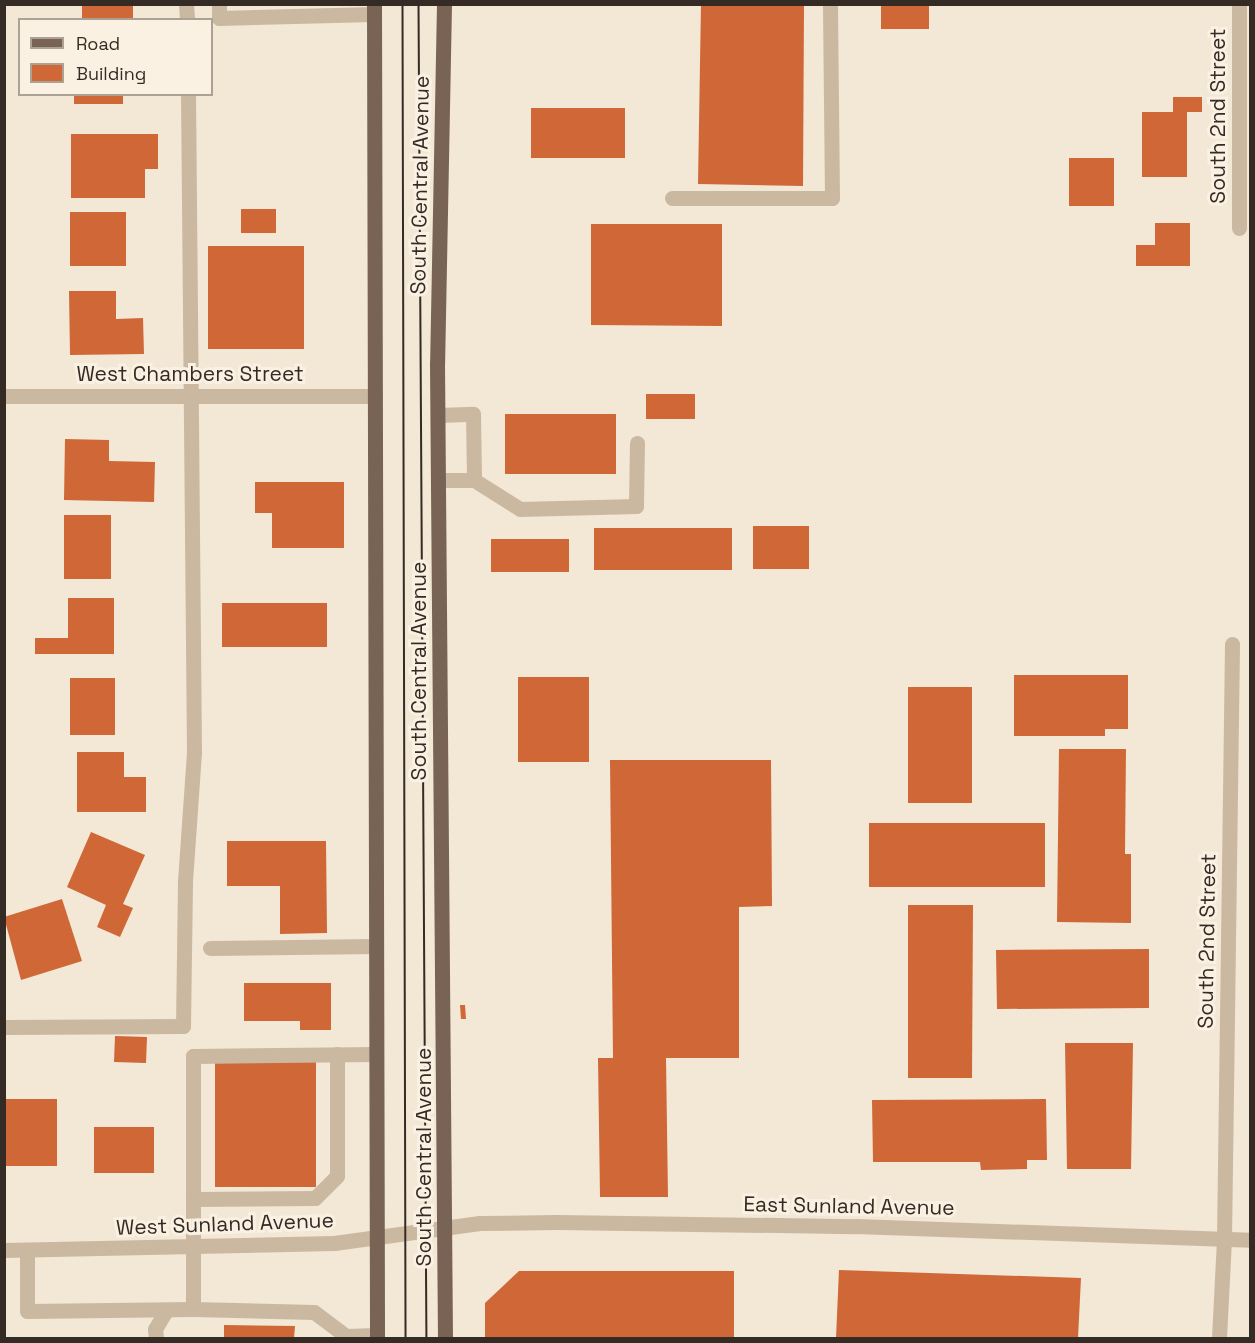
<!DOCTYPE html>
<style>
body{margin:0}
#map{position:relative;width:1255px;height:1343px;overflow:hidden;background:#f3e7d6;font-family:"Space Grotesk",sans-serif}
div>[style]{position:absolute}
.building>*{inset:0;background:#cf6737}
.minor>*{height:15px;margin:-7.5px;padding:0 7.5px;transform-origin:7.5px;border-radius:7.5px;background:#cbb8a1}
.major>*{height:15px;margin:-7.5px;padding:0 7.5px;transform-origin:7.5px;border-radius:7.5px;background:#786354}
.tram>*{height:1.5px;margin:-0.75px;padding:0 0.75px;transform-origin:0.75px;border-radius:0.75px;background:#352b25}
span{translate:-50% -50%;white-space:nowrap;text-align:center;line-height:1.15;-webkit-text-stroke:6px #faf1e2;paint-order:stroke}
.street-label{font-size:21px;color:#352b25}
.frame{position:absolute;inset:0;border:6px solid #352b25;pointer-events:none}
.legend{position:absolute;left:18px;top:18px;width:195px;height:78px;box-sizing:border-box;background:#faf1e2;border:2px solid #aba296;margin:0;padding:8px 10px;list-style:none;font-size:18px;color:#352b25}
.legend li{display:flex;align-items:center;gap:12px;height:30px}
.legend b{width:30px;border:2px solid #aba296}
</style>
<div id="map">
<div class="building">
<div style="clip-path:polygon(82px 4px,133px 4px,133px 20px,82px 20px)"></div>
<div style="clip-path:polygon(701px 4px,804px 4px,803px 186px,698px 184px)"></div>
<div style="clip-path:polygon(881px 4px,929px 4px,929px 29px,881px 29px)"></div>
<div style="clip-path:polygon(74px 94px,123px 94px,123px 104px,74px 104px)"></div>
<div style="clip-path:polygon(1173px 97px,1202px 97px,1202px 112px,1187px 112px,1187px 177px,1142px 177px,1142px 112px,1173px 112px)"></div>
<div style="clip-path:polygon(531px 108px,625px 108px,625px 158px,531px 158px)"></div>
<div style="clip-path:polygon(71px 134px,158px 134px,158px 169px,145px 169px,145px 198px,71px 198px)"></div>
<div style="clip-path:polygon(1069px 158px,1114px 158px,1114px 206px,1069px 206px)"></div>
<div style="clip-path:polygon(241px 209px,276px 209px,276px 233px,241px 233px)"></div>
<div style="clip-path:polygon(70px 212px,126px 212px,126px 266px,70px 266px)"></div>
<div style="clip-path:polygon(1155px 223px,1190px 223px,1190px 266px,1136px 266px,1136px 245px,1155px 245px)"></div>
<div style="clip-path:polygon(591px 224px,722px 224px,722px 326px,591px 325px)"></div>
<div style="clip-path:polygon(208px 246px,304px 246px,304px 349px,208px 349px)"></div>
<div style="clip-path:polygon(69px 291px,116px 291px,116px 319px,143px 318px,144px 354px,70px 355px)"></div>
<div style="clip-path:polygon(646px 394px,695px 394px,695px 419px,646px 419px)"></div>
<div style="clip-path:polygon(505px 414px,616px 414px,616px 474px,505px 474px)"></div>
<div style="clip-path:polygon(65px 439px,109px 440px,109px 461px,155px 462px,154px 502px,64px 500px)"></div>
<div style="clip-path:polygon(255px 482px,344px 482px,344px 548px,272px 548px,272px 513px,255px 513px)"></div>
<div style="clip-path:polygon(64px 515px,111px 515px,111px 579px,64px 579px)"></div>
<div style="clip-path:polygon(753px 526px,809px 526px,809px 569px,753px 569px)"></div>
<div style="clip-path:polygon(594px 528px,732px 528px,732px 570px,594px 570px)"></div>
<div style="clip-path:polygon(491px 539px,569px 539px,569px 572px,491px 572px)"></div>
<div style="clip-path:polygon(68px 598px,114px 598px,114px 654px,35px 654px,35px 638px,68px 638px)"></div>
<div style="clip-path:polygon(222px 603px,327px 603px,327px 647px,222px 647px)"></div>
<div style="clip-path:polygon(1014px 675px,1128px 675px,1128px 729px,1105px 729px,1105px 736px,1014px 736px)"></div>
<div style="clip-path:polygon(518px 677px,589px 677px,589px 762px,518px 762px)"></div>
<div style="clip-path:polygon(70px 678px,115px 678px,115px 735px,70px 735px)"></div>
<div style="clip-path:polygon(908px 687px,972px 687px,972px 803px,908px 803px)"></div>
<div style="clip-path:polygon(1059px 749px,1126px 749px,1125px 854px,1131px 854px,1131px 923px,1057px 922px)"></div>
<div style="clip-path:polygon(77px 752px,124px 752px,124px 777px,146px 777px,146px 812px,77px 812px)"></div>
<div style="clip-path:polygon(610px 760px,771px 760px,772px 906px,739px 907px,739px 1058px,666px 1058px,668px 1197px,600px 1197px,598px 1058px,613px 1058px)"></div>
<div style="clip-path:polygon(869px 823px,1045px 823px,1045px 887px,869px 887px)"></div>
<div style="clip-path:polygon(91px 832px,145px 855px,123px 904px,133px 908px,120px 937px,97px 927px,106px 905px,67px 887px)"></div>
<div style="clip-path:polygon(227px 841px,326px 841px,327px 933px,280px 934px,280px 886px,227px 886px)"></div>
<div style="clip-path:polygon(62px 899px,82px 961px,21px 980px,4px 917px)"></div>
<div style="clip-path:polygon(908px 905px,973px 905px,972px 1078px,908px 1078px)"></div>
<div style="clip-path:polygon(1149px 949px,1149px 1008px,997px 1009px,996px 950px)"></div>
<div style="clip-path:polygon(244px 983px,331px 983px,331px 1030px,300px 1030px,300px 1021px,244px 1021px)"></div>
<div style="clip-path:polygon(460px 1005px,465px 1005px,466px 1019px,461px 1019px)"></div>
<div style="clip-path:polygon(115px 1036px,147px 1037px,146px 1063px,114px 1062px)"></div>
<div style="clip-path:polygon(1065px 1043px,1133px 1043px,1131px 1169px,1067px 1169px)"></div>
<div style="clip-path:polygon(215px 1060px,316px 1060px,316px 1187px,215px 1187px)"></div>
<div style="clip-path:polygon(4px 1099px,57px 1099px,57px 1166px,4px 1166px)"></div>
<div style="clip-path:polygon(1046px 1099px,1047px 1160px,1027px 1160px,1027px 1169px,981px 1170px,980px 1162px,873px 1162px,872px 1100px)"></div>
<div style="clip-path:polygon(94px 1127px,154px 1127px,154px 1173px,94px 1173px)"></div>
<div style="clip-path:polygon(839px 1270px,1081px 1278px,1078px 1338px,836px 1338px)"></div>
<div style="clip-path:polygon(519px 1271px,734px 1271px,734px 1338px,485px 1338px,485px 1303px)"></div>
<div style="clip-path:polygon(224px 1325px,295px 1326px,294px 1338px,224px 1338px)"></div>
</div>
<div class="minor">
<div style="left:186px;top:4px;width:16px;rotate:86deg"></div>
<div style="left:219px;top:4px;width:14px;rotate:90deg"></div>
<div style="left:219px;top:18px;width:155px;rotate:-1.5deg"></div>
<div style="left:1239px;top:4px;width:224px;rotate:90deg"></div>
<div style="left:672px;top:198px;width:160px"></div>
<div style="left:832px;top:198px;width:194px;rotate:-90.6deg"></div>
<div style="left:4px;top:396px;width:371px"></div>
<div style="left:440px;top:415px;width:33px;rotate:-2deg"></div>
<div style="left:473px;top:414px;width:66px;rotate:89.1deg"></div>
<div style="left:441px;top:480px;width:33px"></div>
<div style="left:474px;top:480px;width:54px;rotate:32.2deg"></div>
<div style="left:520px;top:509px;width:116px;rotate:-1.5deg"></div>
<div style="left:636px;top:506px;width:63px;rotate:-89.1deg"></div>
<div style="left:210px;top:948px;width:166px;rotate:-0.7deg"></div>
<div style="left:4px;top:1027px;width:179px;rotate:-0.3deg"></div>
<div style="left:183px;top:1026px;width:145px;rotate:-89.2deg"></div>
<div style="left:185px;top:881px;width:128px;rotate:-86deg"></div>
<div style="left:194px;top:753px;width:659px;rotate:-90.52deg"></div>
<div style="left:376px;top:1054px;width:183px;rotate:179.4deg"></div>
<div style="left:193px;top:1056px;width:253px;rotate:90deg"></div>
<div style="left:193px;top:1309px;width:121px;rotate:1.4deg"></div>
<div style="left:314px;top:1312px;width:40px;rotate:37deg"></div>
<div style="left:346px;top:1336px;width:31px;rotate:-2deg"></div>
<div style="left:194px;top:1199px;width:121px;rotate:-0.5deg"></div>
<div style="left:315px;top:1198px;width:31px;rotate:-45deg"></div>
<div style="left:337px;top:1176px;width:122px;rotate:-90deg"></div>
<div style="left:4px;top:1250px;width:330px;rotate:-1.2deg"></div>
<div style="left:334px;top:1243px;width:147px;rotate:-7.8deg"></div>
<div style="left:480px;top:1223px;width:77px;rotate:-0.7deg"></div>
<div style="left:557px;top:1222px;width:299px;rotate:0.8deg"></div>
<div style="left:856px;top:1226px;width:394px;rotate:2deg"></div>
<div style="left:27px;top:1250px;width:61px;rotate:90deg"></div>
<div style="left:27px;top:1311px;width:166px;rotate:-0.7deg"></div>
<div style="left:156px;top:1338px;width:9px;rotate:-96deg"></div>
<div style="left:155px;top:1329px;width:21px;rotate:-59deg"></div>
<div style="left:1219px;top:1338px;width:98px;rotate:-87.1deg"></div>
<div style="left:1224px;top:1240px;width:596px;rotate:-89.23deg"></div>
</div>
<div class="major">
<div style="left:374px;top:4px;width:1334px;rotate:89.87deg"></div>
<div style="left:444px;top:4px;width:360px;rotate:91.1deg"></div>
<div style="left:437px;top:364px;width:974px;rotate:89.53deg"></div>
</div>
<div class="tram">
<div style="left:403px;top:4px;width:1334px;rotate:89.87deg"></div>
<div style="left:419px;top:4px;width:1334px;rotate:89.66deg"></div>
</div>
<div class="street-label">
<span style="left:1218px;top:116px;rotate:-90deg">South 2nd Street</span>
<span style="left:420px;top:185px;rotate:-89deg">South Central Avenue</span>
<span style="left:190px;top:374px">West Chambers Street</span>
<span style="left:419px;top:671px;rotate:-90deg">South Central Avenue</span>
<span style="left:1207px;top:941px;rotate:-89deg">South 2nd Street</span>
<span style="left:424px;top:1157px;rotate:-90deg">South Central Avenue</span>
<span style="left:849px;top:1206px;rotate:1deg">East Sunland Avenue</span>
<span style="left:225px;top:1224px;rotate:-2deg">West Sunland Avenue</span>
</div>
<div class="frame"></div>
<ul class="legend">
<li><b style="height:8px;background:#786354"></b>Road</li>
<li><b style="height:16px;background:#cf6737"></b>Building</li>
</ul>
</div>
